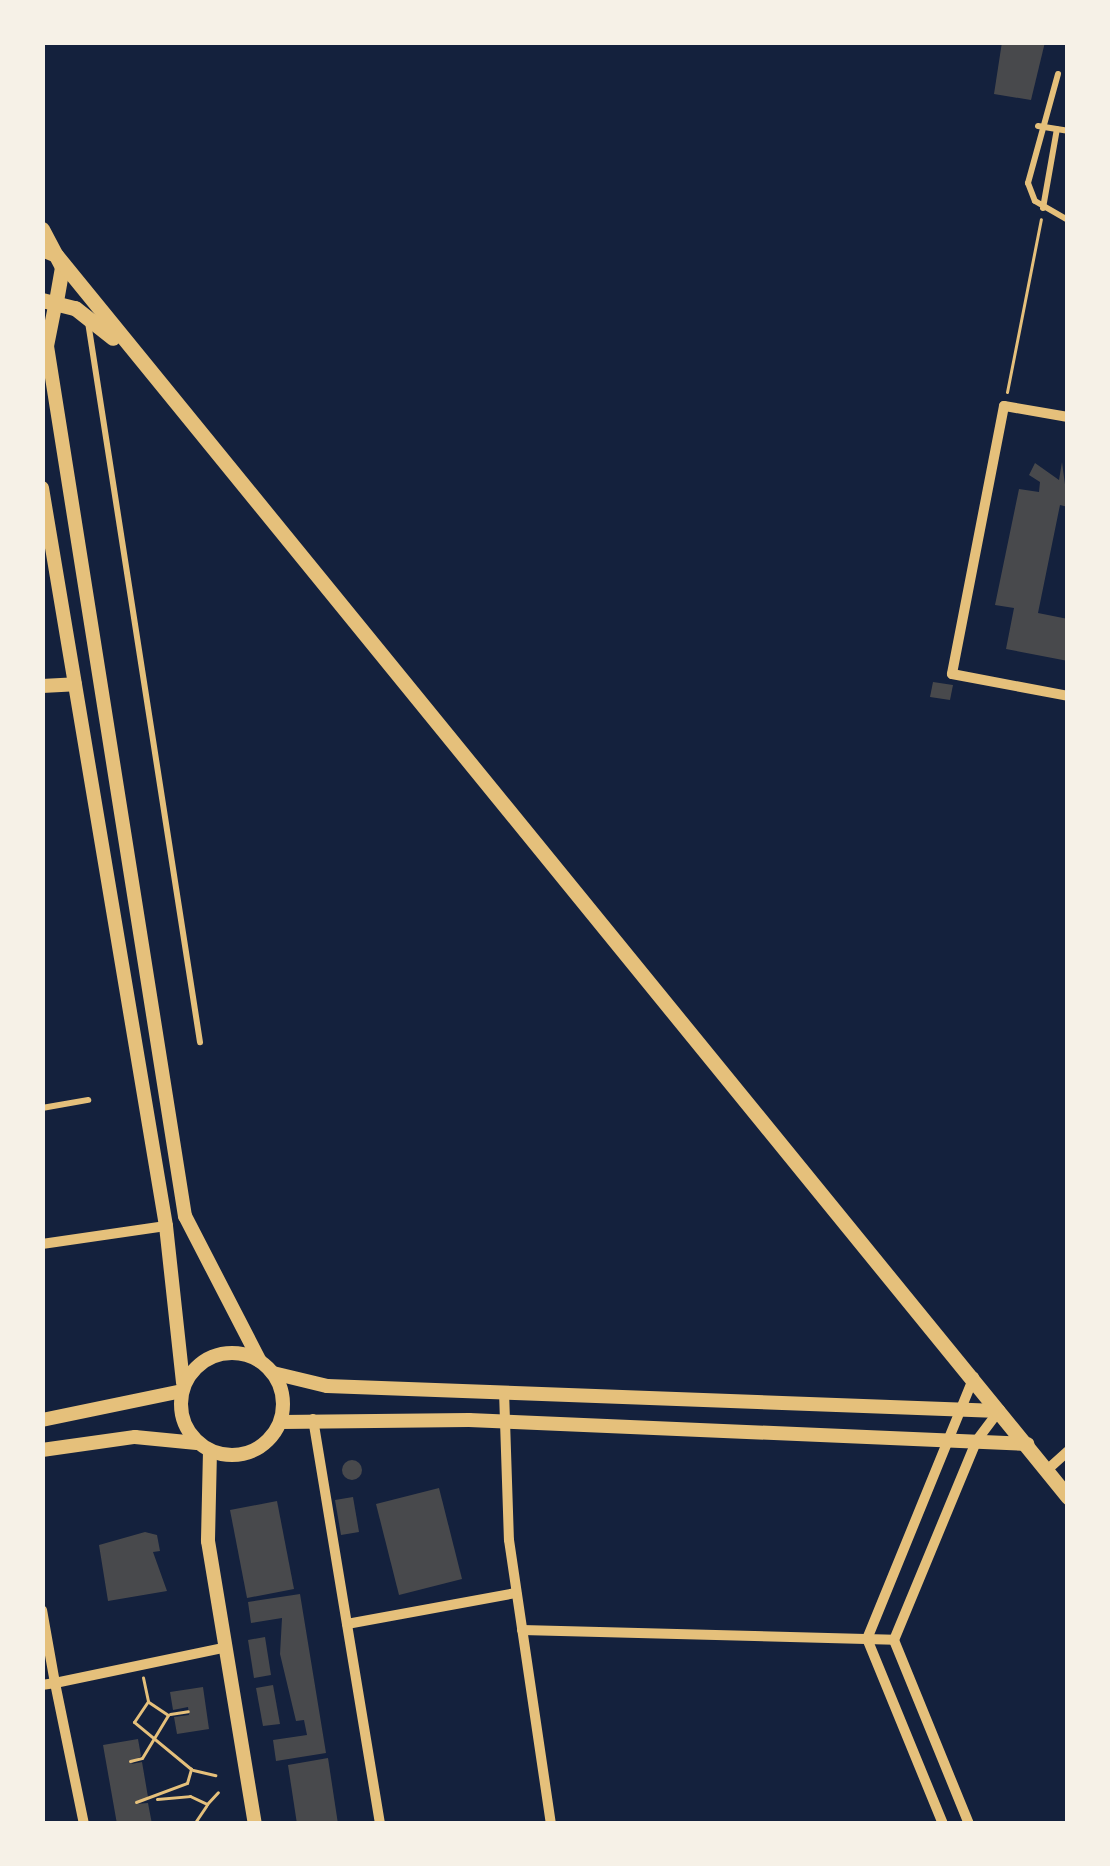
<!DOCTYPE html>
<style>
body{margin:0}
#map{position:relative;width:1110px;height:1866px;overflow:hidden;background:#14213d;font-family:"Fira Sans Condensed",sans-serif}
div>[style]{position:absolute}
.building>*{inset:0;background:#48494c}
.round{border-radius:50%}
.path>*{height:3px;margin:-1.5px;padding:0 1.5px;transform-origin:1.5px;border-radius:1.5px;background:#e5c07b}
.service>*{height:6px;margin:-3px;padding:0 3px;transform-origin:3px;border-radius:3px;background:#e5c07b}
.minor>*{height:10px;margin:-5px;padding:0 5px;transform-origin:5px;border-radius:5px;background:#e5c07b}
.tertiary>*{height:14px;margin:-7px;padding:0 7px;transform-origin:7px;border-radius:7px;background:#e5c07b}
.tertiary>.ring{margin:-7px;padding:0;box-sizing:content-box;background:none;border:14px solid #e5c07b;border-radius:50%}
.secondary>*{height:15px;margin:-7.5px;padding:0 7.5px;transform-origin:7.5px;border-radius:7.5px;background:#e5c07b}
span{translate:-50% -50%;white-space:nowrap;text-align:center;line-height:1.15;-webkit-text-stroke:9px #f6f1e7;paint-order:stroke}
.frame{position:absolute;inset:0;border:45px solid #f6f1e7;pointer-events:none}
</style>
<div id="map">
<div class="building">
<div style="clip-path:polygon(1002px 42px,1045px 42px,1031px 100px,994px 94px)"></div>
<div style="clip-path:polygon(1062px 462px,1068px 507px,1060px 505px,1038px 613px,1068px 619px,1068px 661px,1006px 649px,1014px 608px,995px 605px,1019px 489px,1039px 492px,1040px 482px,1029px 475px,1035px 463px,1059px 480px)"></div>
<div style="clip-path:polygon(933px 682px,953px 685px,950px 700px,930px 697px)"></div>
<div class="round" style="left:342px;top:1460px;width:20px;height:20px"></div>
<div style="clip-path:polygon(439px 1488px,462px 1579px,399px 1595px,376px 1504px)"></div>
<div style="clip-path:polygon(353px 1497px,359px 1532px,341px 1535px,335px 1500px)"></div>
<div style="clip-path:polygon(277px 1501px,294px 1589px,247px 1598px,230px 1510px)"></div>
<div style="clip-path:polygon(145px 1532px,157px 1535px,160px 1551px,153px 1552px,167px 1591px,108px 1601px,99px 1545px)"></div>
<div style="clip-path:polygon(300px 1594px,326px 1753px,276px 1761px,273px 1740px,307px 1735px,304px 1720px,296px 1721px,280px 1654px,282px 1618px,251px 1623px,248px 1602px)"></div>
<div style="clip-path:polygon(265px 1637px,271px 1675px,254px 1678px,248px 1640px)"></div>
<div style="clip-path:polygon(273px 1685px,280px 1724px,263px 1726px,256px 1688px)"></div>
<div style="clip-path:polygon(203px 1687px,209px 1729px,177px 1734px,174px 1717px,189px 1715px,188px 1707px,173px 1710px,170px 1692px)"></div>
<div style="clip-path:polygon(138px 1739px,141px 1756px,131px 1764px,142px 1762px,148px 1797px,136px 1804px,148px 1803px,152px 1824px,117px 1824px,103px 1745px)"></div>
<div style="clip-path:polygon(328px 1758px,338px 1824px,297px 1824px,288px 1765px)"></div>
</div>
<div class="path">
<div style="left:1007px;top:392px;width:176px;rotate:-78.9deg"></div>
<div style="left:170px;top:1714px;width:18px;rotate:-9deg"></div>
<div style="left:130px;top:1761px;width:12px;rotate:-14deg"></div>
<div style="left:142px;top:1758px;width:50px;rotate:-58.8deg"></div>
<div style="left:168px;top:1715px;width:23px;rotate:-146deg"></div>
<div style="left:193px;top:1770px;width:23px;rotate:13deg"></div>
<div style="left:157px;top:1799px;width:33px;rotate:-5deg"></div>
<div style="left:190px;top:1796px;width:19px;rotate:25deg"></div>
<div style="left:207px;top:1804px;width:16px;rotate:-47deg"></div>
<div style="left:136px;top:1802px;width:54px;rotate:-20.4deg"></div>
<div style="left:187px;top:1783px;width:15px;rotate:-74deg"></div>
<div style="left:191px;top:1769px;width:74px;rotate:-140.5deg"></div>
<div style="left:134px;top:1722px;width:25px;rotate:-56deg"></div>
<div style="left:148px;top:1701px;width:24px;rotate:-102deg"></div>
<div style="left:194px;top:1824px;width:22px;rotate:-56deg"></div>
</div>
<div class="service">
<div style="left:1058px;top:74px;width:113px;rotate:105.4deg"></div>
<div style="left:1028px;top:183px;width:19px;rotate:69deg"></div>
<div style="left:1035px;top:201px;width:38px;rotate:30deg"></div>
<div style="left:1038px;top:126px;width:30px;rotate:9deg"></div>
<div style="left:1043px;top:208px;width:80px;rotate:-80deg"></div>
<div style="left:88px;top:322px;width:729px;rotate:81.16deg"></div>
<div style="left:42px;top:1108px;width:47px;rotate:-9.9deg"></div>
</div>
<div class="minor">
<div style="left:1068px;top:417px;width:65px;rotate:-170.2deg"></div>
<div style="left:1004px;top:406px;width:273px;rotate:101deg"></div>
<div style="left:952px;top:674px;width:118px;rotate:10.7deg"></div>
<div style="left:42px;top:1244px;width:125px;rotate:-8.3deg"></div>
<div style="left:504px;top:1391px;width:149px;rotate:88.1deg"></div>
<div style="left:509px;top:1540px;width:287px;rotate:81.6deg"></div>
<div style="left:313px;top:1419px;width:411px;rotate:80.6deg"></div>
<div style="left:1047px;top:1470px;width:28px;rotate:-42deg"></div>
<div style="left:42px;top:1610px;width:74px;rotate:79.9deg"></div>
<div style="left:55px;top:1683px;width:172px;rotate:-11.8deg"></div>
<div style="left:347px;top:1624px;width:172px;rotate:-10.4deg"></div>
<div style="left:522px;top:1630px;width:372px;rotate:1.5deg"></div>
<div style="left:42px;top:1685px;width:13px;rotate:-9deg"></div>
<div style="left:55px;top:1683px;width:144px;rotate:78.4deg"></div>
<div style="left:943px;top:1824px;width:200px;rotate:-112.3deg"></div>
<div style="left:867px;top:1639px;width:283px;rotate:-67.8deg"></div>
<div style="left:969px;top:1824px;width:199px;rotate:-112.2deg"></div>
<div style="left:894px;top:1640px;width:217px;rotate:-67.5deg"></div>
<div style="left:977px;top:1440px;width:36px;rotate:-53deg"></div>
</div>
<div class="tertiary">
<div style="left:56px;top:301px;width:46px;rotate:101.3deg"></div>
<div style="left:47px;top:346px;width:881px;rotate:80.99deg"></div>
<div style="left:185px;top:1216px;width:163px;rotate:62.7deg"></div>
<div style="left:42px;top:488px;width:748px;rotate:80.46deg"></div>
<div style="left:166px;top:1226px;width:158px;rotate:83.8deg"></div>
<div style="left:42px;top:686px;width:33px;rotate:-3deg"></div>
<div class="ring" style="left:181px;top:1353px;width:88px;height:88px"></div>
<div style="left:273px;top:1373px;width:56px;rotate:13.5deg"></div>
<div style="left:327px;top:1386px;width:672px;rotate:2.13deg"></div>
<div style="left:42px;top:1420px;width:143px;rotate:-11.7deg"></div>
<div style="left:281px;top:1422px;width:188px;rotate:-0.6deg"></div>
<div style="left:469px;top:1420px;width:559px;rotate:2.46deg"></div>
<div style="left:42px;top:1450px;width:94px;rotate:-8deg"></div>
<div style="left:135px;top:1437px;width:62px;rotate:5.5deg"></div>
<div style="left:210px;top:1451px;width:90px;rotate:91.3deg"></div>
<div style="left:208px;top:1541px;width:287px;rotate:80.6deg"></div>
</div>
<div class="secondary">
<div style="left:42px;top:229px;width:43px;rotate:62.2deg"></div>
<div style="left:62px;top:267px;width:35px;rotate:100deg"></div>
<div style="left:42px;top:249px;width:15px;rotate:23deg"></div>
<div style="left:56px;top:255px;width:1602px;rotate:50.83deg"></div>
<div style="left:42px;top:300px;width:34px;rotate:14deg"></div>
<div style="left:75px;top:308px;width:48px;rotate:38.3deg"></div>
</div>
<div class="frame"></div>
</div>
